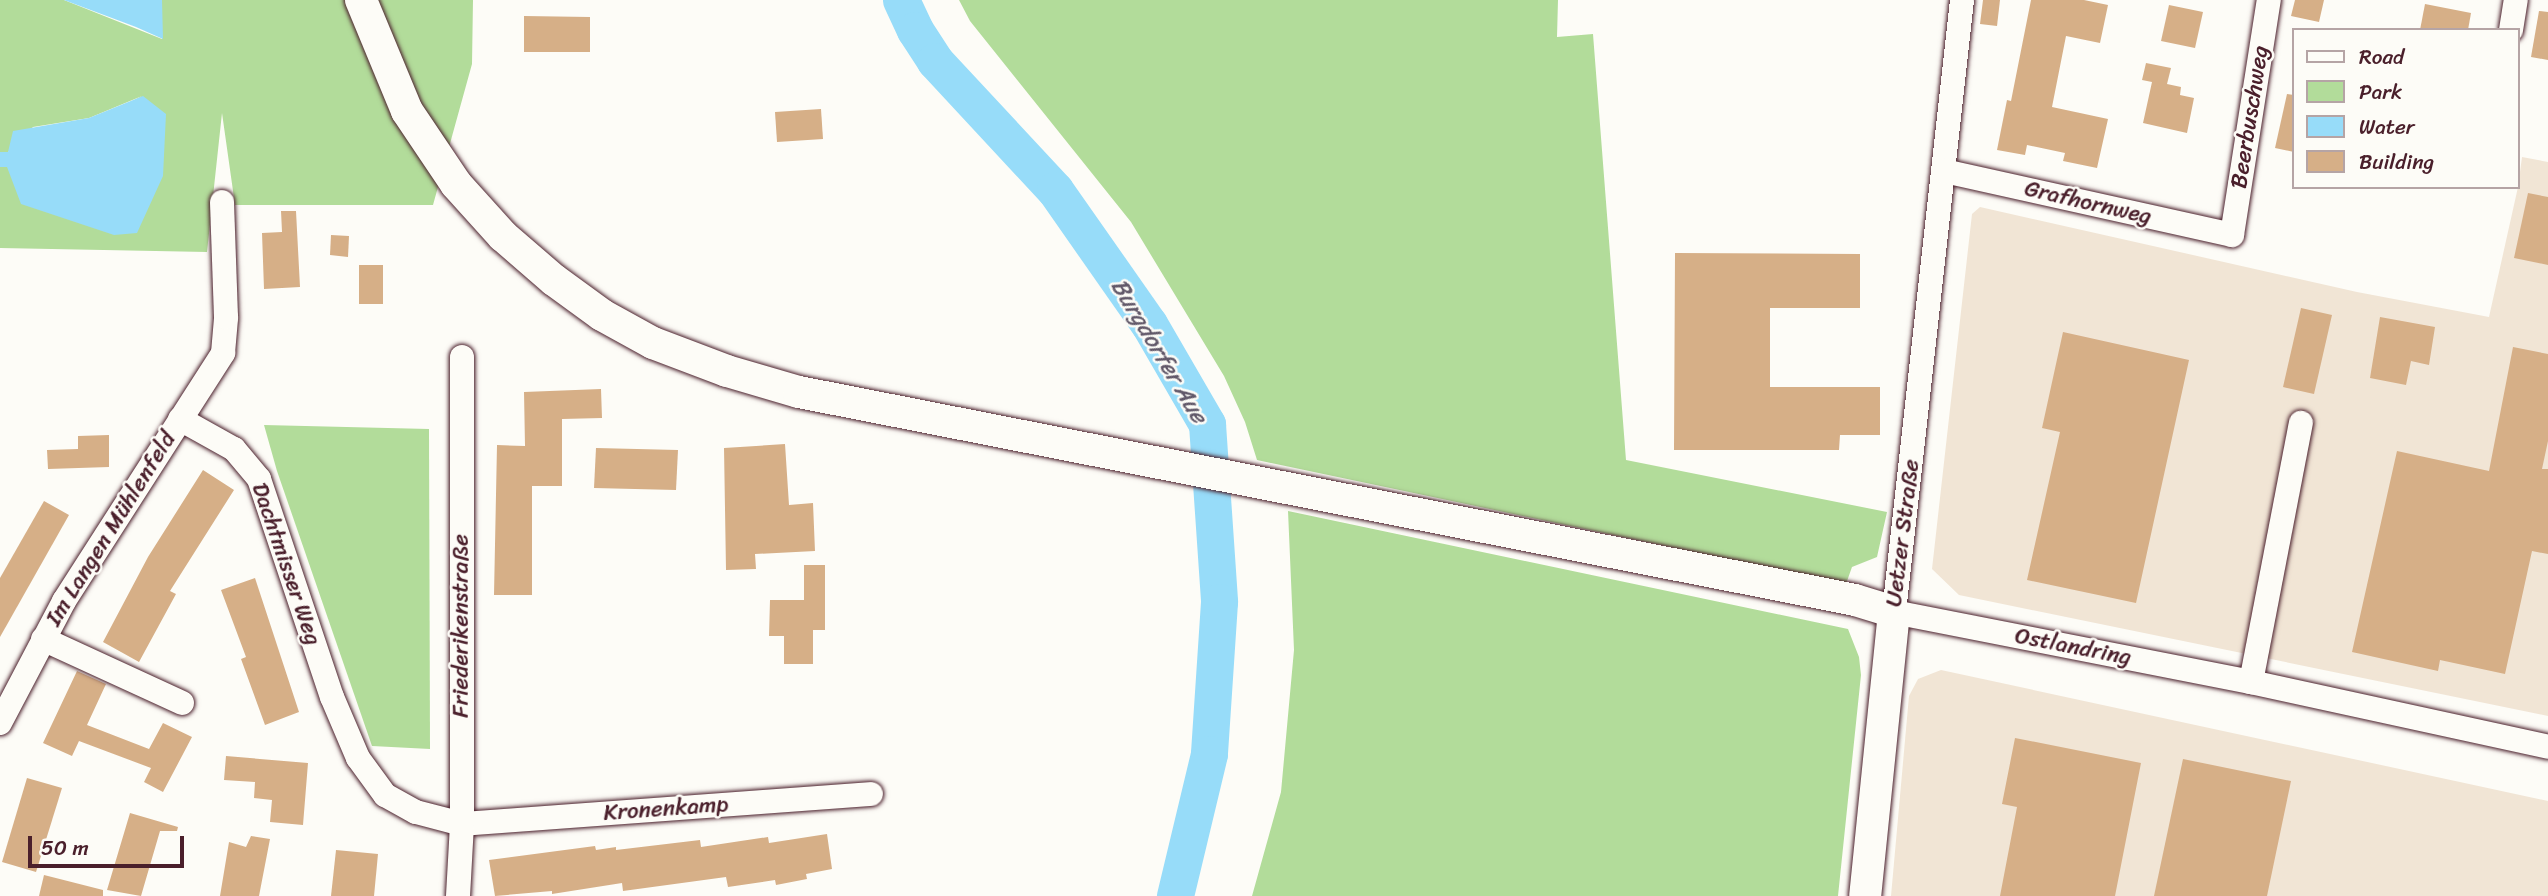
<!DOCTYPE html>
<meta charset="utf-8">
<style>
body{margin:0}
#map{position:relative;width:2548px;height:896px;overflow:hidden;background:#fdfcf7;font-family:Sriracha,sans-serif}
div>[style]{position:absolute}
.built>*{inset:0;background:#f1e5d5}
.green>*{inset:0;background:#b2dc9a}
.water>*{inset:0;background:#97dcf9}
.river>*{height:37px;margin:-18.5px;padding:0 18.5px;transform-origin:18.5px;border-radius:18.5px;background:#97dcf9}
.building>*{inset:0;background:#d6af87}
.roads{filter:drop-shadow(0 0 2px #4a1f2b) drop-shadow(0 0 2px #4a1f2b)}
.minor>*{height:24px;margin:-12px;padding:0 12px;transform-origin:12px;border-radius:12px;background:#fdfcf7}
.tertiary>*{height:32px;margin:-16px;padding:0 16px;transform-origin:16px;border-radius:16px;background:#fdfcf7}
span{translate:-50% -50%;white-space:nowrap;text-align:center;line-height:1.15;-webkit-text-stroke:5px #fdfcf7;paint-order:stroke}
.street-label{font-size:23px;color:#4a1f2b}
.water-label{font-size:24px;color:#615869;font-style:italic}
.legend{position:absolute;left:2292px;top:28px;width:228px;height:161px;box-sizing:border-box;background:#fdfcf7;border:2px solid #b5a4a5;margin:0;padding:9px 12px;list-style:none;font-size:21px;color:#4a1f2b}
.legend li{display:flex;align-items:center;gap:14px;height:35px}
.legend b{width:35px;border:2px solid #b5a4a5}
.scale{position:absolute;left:28px;top:836px;width:156px;height:32px;box-sizing:border-box;border:4px solid #4a1f2b;border-top:0;padding-left:9px;font-size:21px;line-height:24px;white-space:nowrap;color:#4a1f2b;-webkit-text-stroke:5px #fdfcf7;paint-order:stroke}
</style>
<div id="map">
<div class="built">
<div style="clip-path:polygon(2522px 157px,2548px 162px,2548px 716px,1959px 595px,1932px 569px,1972px 214px,1980px 207px,2357px 292px,2489px 317px,2518px 187px)"></div>
<div style="clip-path:polygon(1941px 670px,2548px 801px,2548px 896px,1891px 896px,1909px 696px,1918px 679px)"></div>
</div>
<div class="green">
<div style="clip-path:polygon(0 0,64px 0,162px 39px,162px 0,473px 0,472px 64px,433px 205px,235px 205px,222px 113px,207px 252px,0 248px,0 167px,7px 167px,142px 96px,89px 118px,33px 127px,8px 152px,0 152px)"></div>
<div style="clip-path:polygon(959px 0,1558px 0,1557px 37px,1593px 34px,1626px 460px,1887px 512px,1877px 557px,1852px 567px,1846px 584px,1257px 460px,1245px 422px,1224px 376px,1131px 222px,970px 21px)"></div>
<div style="clip-path:polygon(264px 425px,429px 429px,430px 749px,372px 746px,277px 471px)"></div>
<div style="clip-path:polygon(1288px 511px,1848px 629px,1859px 657px,1861px 675px,1838px 896px,1252px 896px,1281px 792px,1294px 650px)"></div>
</div>
<div class="water">
<div style="clip-path:polygon(64px 0,162px 0,163px 39px,136px 27px)"></div>
<div style="clip-path:polygon(143px 96px,166px 114px,163px 176px,137px 233px,114px 235px,21px 204px,7px 167px,0 167px,0 152px,8px 152px,13px 131px,89px 118px)"></div>
</div>
<div class="river">
<div style="left:901px;top:0;width:33px;rotate:65deg"></div>
<div style="left:915px;top:30px;width:37px;rotate:57deg"></div>
<div style="left:935px;top:61px;width:176px;rotate:47.1deg"></div>
<div style="left:1055px;top:190px;width:164px;rotate:55deg"></div>
<div style="left:1149px;top:324px;width:116px;rotate:59.9deg"></div>
<div style="left:1207px;top:424px;width:178px;rotate:86.1deg"></div>
<div style="left:1219px;top:602px;width:152px;rotate:93.8deg"></div>
<div style="left:1209px;top:754px;width:146px;rotate:103.5deg"></div>
</div>
<div class="building">
<div style="clip-path:polygon(1983px 0,2000px 0,1997px 26px,1980px 24px)"></div>
<div style="clip-path:polygon(2031px 0,2084px 0,2108px 5px,2100px 43px,2066px 36px,2052px 107px,2108px 119px,2097px 168px,2063px 161px,2065px 153px,2027px 145px,2025px 155px,1997px 150px,2007px 100px,2011px 101px)"></div>
<div style="clip-path:polygon(2295px 0,2324px 0,2319px 22px,2291px 16px)"></div>
<div style="clip-path:polygon(2425px 4px,2471px 13px,2468px 30px,2420px 30px)"></div>
<div style="clip-path:polygon(2169px 5px,2203px 12px,2195px 48px,2161px 41px)"></div>
<div style="clip-path:polygon(2539px 11px,2548px 12px,2548px 60px,2531px 57px)"></div>
<div style="clip-path:polygon(524px 16px,590px 17px,590px 52px,524px 52px)"></div>
<div style="clip-path:polygon(2146px 63px,2171px 68px,2167px 84px,2181px 87px,2180px 95px,2194px 98px,2187px 133px,2143px 123px,2152px 82px,2142px 80px)"></div>
<div style="clip-path:polygon(2287px 94px,2294px 95px,2294px 152px,2275px 148px)"></div>
<div style="clip-path:polygon(821px 109px,823px 139px,777px 142px,775px 112px)"></div>
<div style="clip-path:polygon(2528px 193px,2548px 197px,2548px 265px,2514px 258px)"></div>
<div style="clip-path:polygon(281px 211px,296px 211px,300px 287px,264px 289px,262px 233px,282px 232px)"></div>
<div style="clip-path:polygon(331px 235px,349px 236px,348px 257px,330px 255px)"></div>
<div style="clip-path:polygon(1675px 253px,1860px 254px,1860px 308px,1770px 308px,1770px 387px,1880px 387px,1880px 435px,1840px 435px,1839px 450px,1674px 450px)"></div>
<div style="clip-path:polygon(359px 265px,383px 265px,383px 304px,359px 304px)"></div>
<div style="clip-path:polygon(2301px 308px,2332px 315px,2314px 394px,2283px 387px)"></div>
<div style="clip-path:polygon(2380px 317px,2435px 327px,2429px 365px,2411px 361px,2406px 385px,2370px 378px)"></div>
<div style="clip-path:polygon(2063px 332px,2189px 360px,2136px 603px,2027px 580px,2060px 432px,2042px 428px)"></div>
<div style="clip-path:polygon(2513px 347px,2548px 354px,2548px 441px,2542px 469px,2548px 469px,2548px 554px,2532px 551px,2505px 674px,2440px 660px,2438px 671px,2352px 652px,2397px 451px,2489px 471px)"></div>
<div style="clip-path:polygon(601px 389px,602px 418px,562px 419px,562px 486px,532px 486px,532px 595px,494px 595px,497px 445px,525px 446px,524px 392px)"></div>
<div style="clip-path:polygon(109px 435px,109px 467px,48px 469px,47px 450px,78px 449px,78px 436px)"></div>
<div style="clip-path:polygon(785px 444px,789px 505px,813px 503px,815px 551px,755px 554px,756px 569px,726px 570px,724px 448px)"></div>
<div style="clip-path:polygon(596px 448px,678px 450px,676px 490px,594px 488px)"></div>
<div style="clip-path:polygon(203px 470px,234px 490px,170px 591px,176px 594px,139px 662px,103px 642px,148px 557px)"></div>
<div style="clip-path:polygon(44px 501px,69px 515px,0 637px,0 578px)"></div>
<div style="clip-path:polygon(804px 565px,825px 565px,825px 630px,813px 630px,813px 664px,784px 664px,784px 636px,769px 636px,770px 600px,804px 600px)"></div>
<div style="clip-path:polygon(255px 578px,299px 712px,265px 725px,241px 659px,246px 657px,221px 590px)"></div>
<div style="clip-path:polygon(77px 671px,106px 684px,87px 725px,149px 749px,163px 723px,192px 737px,163px 792px,144px 782px,151px 768px,79px 741px,72px 756px,43px 743px)"></div>
<div style="clip-path:polygon(2015px 738px,2141px 763px,2115px 896px,2000px 896px,2017px 807px,2002px 804px)"></div>
<div style="clip-path:polygon(226px 756px,308px 763px,303px 825px,270px 822px,272px 800px,254px 798px,255px 782px,224px 780px)"></div>
<div style="clip-path:polygon(2183px 759px,2291px 781px,2267px 896px,2154px 896px)"></div>
<div style="clip-path:polygon(27px 778px,62px 788px,36px 872px,2px 862px)"></div>
<div style="clip-path:polygon(130px 813px,178px 827px,177px 831px,160px 831px,141px 896px,107px 890px)"></div>
<div style="clip-path:polygon(827px 834px,832px 869px,806px 874px,807px 879px,776px 885px,775px 880px,728px 887px,726px 877px,623px 891px,622px 883px,552px 894px,552px 891px,495px 896px,489px 860px,595px 846px,596px 850px,616px 847px,616px 850px,700px 840px,701px 847px,768px 837px,769px 843px)"></div>
<div style="clip-path:polygon(251px 836px,270px 839px,259px 896px,220px 896px,229px 842px,246px 847px)"></div>
<div style="clip-path:polygon(336px 850px,378px 854px,374px 896px,331px 896px)"></div>
<div style="clip-path:polygon(44px 875px,103px 890px,103px 896px,39px 896px)"></div>
</div>
<div class="roads">
<div class="minor">
<div style="left:1962px;top:0;width:616px;rotate:96.34deg"></div>
<div style="left:1894px;top:612px;width:364px;rotate:11.1deg"></div>
<div style="left:2251px;top:682px;width:304px;rotate:12.3deg"></div>
<div style="left:2511px;top:30px;width:30px;rotate:-81deg"></div>
<div style="left:1944px;top:171px;width:295px;rotate:12.5deg"></div>
<div style="left:2232px;top:235px;width:238px;rotate:-81.1deg"></div>
<div style="left:180px;top:419px;width:62px;rotate:29.1deg"></div>
<div style="left:234px;top:449px;width:39px;rotate:50deg"></div>
<div style="left:259px;top:479px;width:230px;rotate:71.5deg"></div>
<div style="left:332px;top:697px;width:66px;rotate:66.9deg"></div>
<div style="left:358px;top:758px;width:46px;rotate:53.9deg"></div>
<div style="left:385px;top:795px;width:35px;rotate:29deg"></div>
<div style="left:416px;top:812px;width:48px;rotate:14.6deg"></div>
<div style="left:462px;top:824px;width:410px;rotate:-4.2deg"></div>
<div style="left:43px;top:639px;width:153px;rotate:24.7deg"></div>
<div style="left:2251px;top:682px;width:264px;rotate:-79.1deg"></div>
<div style="left:0;top:723px;width:138px;rotate:-62.3deg"></div>
<div style="left:64px;top:601px;width:295px;rotate:-57.3deg"></div>
<div style="left:223px;top:353px;width:36px;rotate:-85deg"></div>
<div style="left:226px;top:317px;width:115px;rotate:-92deg"></div>
<div style="left:458px;top:896px;width:72px;rotate:-86.8deg"></div>
<div style="left:462px;top:824px;width:467px;rotate:-90deg"></div>
</div>
<div class="tertiary">
<div style="left:361px;top:0;width:120px;rotate:67.5deg"></div>
<div style="left:407px;top:111px;width:88px;rotate:56.1deg"></div>
<div style="left:456px;top:184px;width:70px;rotate:47.9deg"></div>
<div style="left:503px;top:236px;width:67px;rotate:40.8deg"></div>
<div style="left:554px;top:280px;width:59px;rotate:36.1deg"></div>
<div style="left:602px;top:315px;width:58px;rotate:28.8deg"></div>
<div style="left:653px;top:343px;width:79px;rotate:20.7deg"></div>
<div style="left:727px;top:371px;width:75px;rotate:16.3deg"></div>
<div style="left:799px;top:392px;width:1076px;rotate:11.14deg"></div>
<div style="left:1855px;top:600px;width:41px;rotate:17.1deg"></div>
<div style="left:1894px;top:612px;width:285px;rotate:95.8deg"></div>
</div>
</div>
<div class="street-label">
<span style="left:2250px;top:117px;rotate:-81deg">Beerbuschweg</span>
<span style="left:2088px;top:203px;rotate:13deg">Grafhornweg</span>
<span style="left:111px;top:529px;rotate:-58deg">Im Langen Mühlenfeld</span>
<span style="left:1903px;top:533px;rotate:-83deg">Uetzer Straße</span>
<span style="left:286px;top:564px;rotate:71deg">Dachtmisser Weg</span>
<span style="left:461px;top:626px;rotate:-90deg">Friederikenstraße</span>
<span style="left:2073px;top:647px;rotate:11deg">Ostlandring</span>
<span style="left:666px;top:809px;rotate:-4deg">Kronenkamp</span>
</div>
<div class="water-label">
<span style="left:1159px;top:351px;rotate:59deg">Burgdorfer Aue</span>
</div>
<ul class="legend">
<li><b style="height:9px;background:#fdfcf7"></b>Road</li>
<li><b style="height:19px;background:#b2dc9a"></b>Park</li>
<li><b style="height:19px;background:#97dcf9"></b>Water</li>
<li><b style="height:19px;background:#d6af87"></b>Building</li>
</ul>
<div class="scale">50 m</div>
</div>
